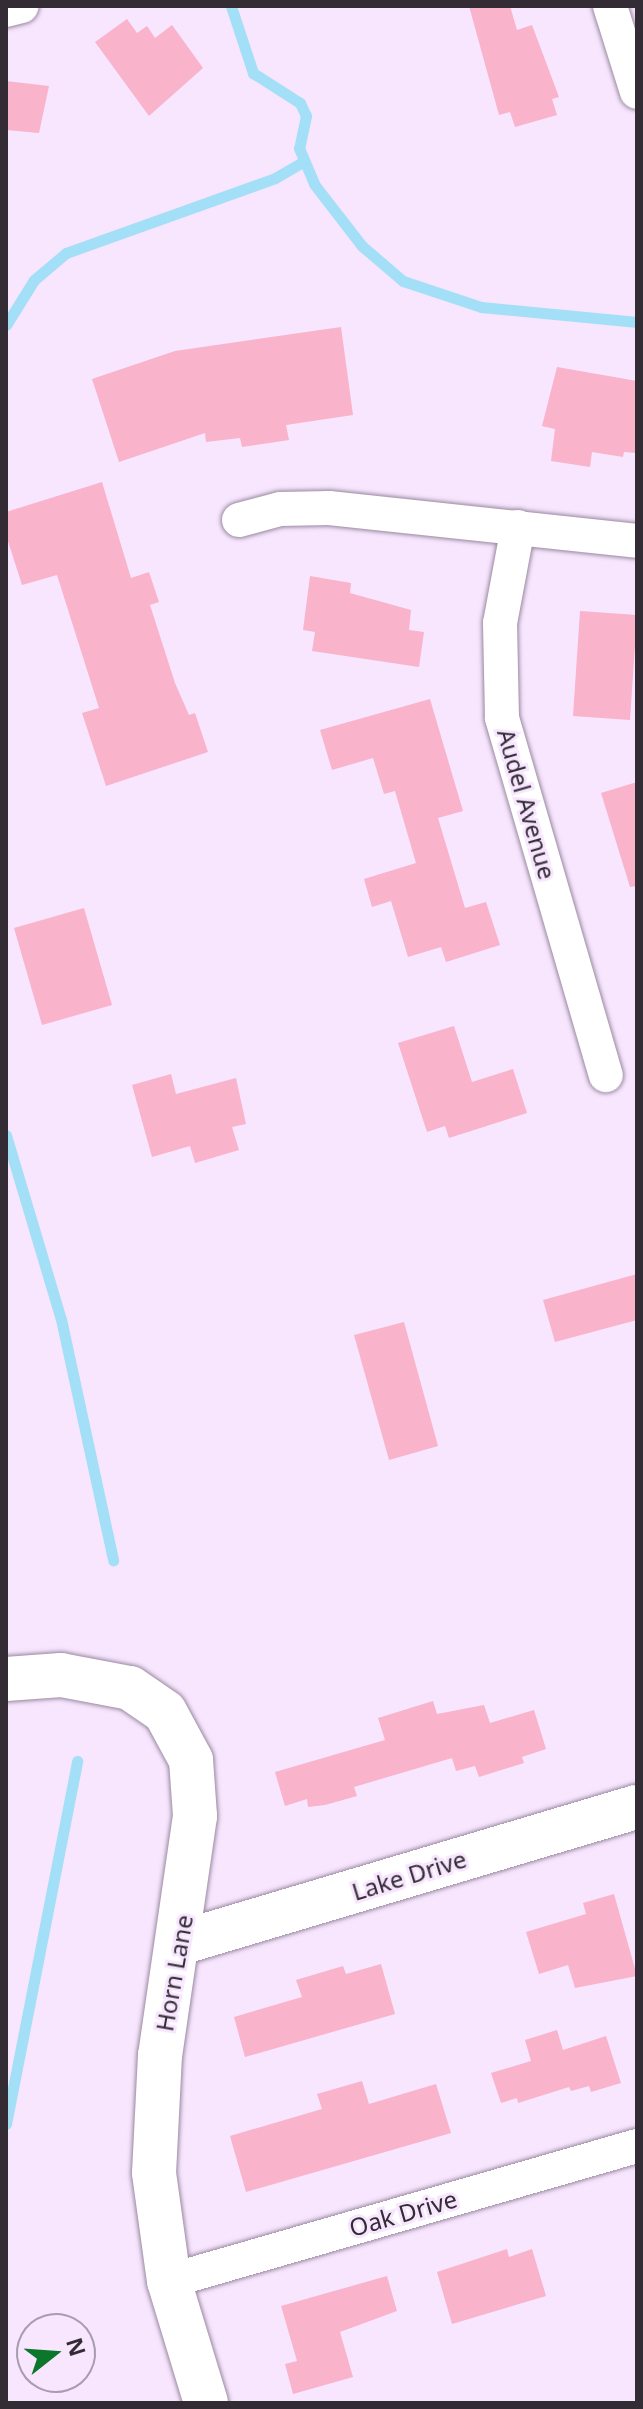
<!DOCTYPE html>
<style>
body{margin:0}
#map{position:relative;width:643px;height:2409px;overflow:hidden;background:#f7e6fe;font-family:"Noto Sans",sans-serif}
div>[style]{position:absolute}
.stream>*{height:11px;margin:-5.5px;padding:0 5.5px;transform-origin:5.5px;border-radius:5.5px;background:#a3dff7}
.building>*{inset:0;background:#f9b3cb}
.roads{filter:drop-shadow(0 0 2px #9a89a0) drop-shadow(0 0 2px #9a89a0)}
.minor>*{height:34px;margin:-17px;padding:0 17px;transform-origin:17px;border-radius:17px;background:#fff}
.tertiary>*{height:44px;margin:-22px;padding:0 22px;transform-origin:22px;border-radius:22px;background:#fff}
span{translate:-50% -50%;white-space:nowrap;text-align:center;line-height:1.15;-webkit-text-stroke:6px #f7e6fe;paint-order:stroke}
.street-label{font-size:24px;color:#332c35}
.frame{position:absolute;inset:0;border:8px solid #332c35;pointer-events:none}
.north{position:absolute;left:16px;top:2313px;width:80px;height:80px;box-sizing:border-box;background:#f7e6fe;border:2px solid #a99cae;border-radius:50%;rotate:73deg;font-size:22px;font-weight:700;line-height:32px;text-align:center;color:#332c35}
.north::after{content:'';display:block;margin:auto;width:28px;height:36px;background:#0c772a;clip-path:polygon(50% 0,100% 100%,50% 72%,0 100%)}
</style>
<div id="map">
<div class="stream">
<div style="left:231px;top:6px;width:71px;rotate:71.8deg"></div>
<div style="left:253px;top:73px;width:56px;rotate:32.6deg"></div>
<div style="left:300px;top:103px;width:14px;rotate:65deg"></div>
<div style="left:306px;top:116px;width:33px;rotate:102deg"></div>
<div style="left:299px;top:148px;width:39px;rotate:67deg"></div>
<div style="left:314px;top:184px;width:78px;rotate:52.3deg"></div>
<div style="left:362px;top:246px;width:54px;rotate:40.5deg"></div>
<div style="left:403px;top:281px;width:82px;rotate:18.4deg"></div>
<div style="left:481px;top:307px;width:157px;rotate:5.5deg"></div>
<div style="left:6px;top:325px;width:53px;rotate:-58.1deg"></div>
<div style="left:34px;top:280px;width:42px;rotate:-40.2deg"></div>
<div style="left:66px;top:253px;width:222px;rotate:-19.7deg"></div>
<div style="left:275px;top:178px;width:32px;rotate:-30deg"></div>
<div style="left:6px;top:1135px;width:192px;rotate:73.4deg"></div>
<div style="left:61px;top:1319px;width:247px;rotate:77.8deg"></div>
<div style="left:6px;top:2124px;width:370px;rotate:-78.9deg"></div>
</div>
<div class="building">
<div style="clip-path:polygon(469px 6px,510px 6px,517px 30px,532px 25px,559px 97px,552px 99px,557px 115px,515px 127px,510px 112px,499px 115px)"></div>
<div style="clip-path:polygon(127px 19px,137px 33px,147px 26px,155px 38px,172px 25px,203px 68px,149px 116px,95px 42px)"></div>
<div style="clip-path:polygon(6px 81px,49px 86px,39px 133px,6px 130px)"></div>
<div style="clip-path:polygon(341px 327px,353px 415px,286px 425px,289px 440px,242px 447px,240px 438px,206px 442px,205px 433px,119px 462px,92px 379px,175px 351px)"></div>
<div style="clip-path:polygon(557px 367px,637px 381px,637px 453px,624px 452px,623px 457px,592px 452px,590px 467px,551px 461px,555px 429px,542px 426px)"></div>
<div style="clip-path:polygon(102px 482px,131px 578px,149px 572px,159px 602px,150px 605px,175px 683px,189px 715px,195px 713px,208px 752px,106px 786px,82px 713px,99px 708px,57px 575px,22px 585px,6px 535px,6px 512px)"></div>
<div style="clip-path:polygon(310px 576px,351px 583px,350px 593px,411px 610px,409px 630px,424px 632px,419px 667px,312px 651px,315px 632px,303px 630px)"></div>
<div style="clip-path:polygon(580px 611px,637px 615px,630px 720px,573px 716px)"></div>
<div style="clip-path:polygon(430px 699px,463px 811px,438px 818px,465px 908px,486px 902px,500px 945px,446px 962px,441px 947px,408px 957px,391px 901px,372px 907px,364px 879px,416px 863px,395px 791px,384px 794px,373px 758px,332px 770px,320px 730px)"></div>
<div style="clip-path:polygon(637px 782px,637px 886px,630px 887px,601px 793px)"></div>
<div style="clip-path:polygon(84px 908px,112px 1005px,42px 1025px,14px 928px)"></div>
<div style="clip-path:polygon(454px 1026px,472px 1082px,513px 1069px,527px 1113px,449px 1138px,445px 1126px,427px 1132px,398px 1043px)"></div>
<div style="clip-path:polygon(171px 1074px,176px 1094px,236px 1078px,246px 1124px,232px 1127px,239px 1150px,195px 1163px,190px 1146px,152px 1157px,132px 1085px)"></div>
<div style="clip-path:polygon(637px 1274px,637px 1320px,555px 1342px,543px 1300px)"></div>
<div style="clip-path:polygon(404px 1322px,438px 1446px,389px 1460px,354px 1335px)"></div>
<div style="clip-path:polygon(433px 1701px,437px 1714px,484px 1705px,490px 1723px,534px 1710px,546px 1749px,522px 1757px,524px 1763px,479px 1777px,475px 1766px,456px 1771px,452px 1758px,354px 1787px,357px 1796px,325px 1805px,308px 1807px,307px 1799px,285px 1806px,275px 1772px,385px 1740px,378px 1718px)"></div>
<div style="clip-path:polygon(614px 1894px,637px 1976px,575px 1988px,568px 1965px,539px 1974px,526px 1932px,586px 1914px,583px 1903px)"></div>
<div style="clip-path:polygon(381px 1964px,395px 2014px,245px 2057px,234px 2017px,302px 1997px,296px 1980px,343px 1966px,346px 1974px)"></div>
<div style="clip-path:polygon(557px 2030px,563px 2050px,606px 2036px,621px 2083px,591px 2092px,589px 2086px,571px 2091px,569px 2087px,518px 2103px,517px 2098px,501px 2103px,491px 2073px,531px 2061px,525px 2040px)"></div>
<div style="clip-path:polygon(362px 2081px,369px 2104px,436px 2084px,451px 2133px,246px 2192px,230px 2136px,322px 2109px,317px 2094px)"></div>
<div style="clip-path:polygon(507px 2249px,509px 2257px,532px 2249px,546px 2296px,452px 2324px,437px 2272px)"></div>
<div style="clip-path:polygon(387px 2276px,397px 2311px,340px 2332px,353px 2377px,293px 2394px,285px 2364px,297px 2361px,281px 2306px)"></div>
</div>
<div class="roads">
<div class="minor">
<div style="left:610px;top:6px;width:90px;rotate:72.6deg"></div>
<div style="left:6px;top:10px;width:16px;rotate:-14deg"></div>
<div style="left:239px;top:520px;width:42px;rotate:-15deg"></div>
<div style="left:280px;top:509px;width:49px;rotate:-1.2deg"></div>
<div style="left:329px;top:508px;width:310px;rotate:6.1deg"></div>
<div style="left:518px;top:527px;width:98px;rotate:100.6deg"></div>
<div style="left:500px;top:623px;width:95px;rotate:88.8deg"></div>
<div style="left:502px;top:718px;width:372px;rotate:73.8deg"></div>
<div style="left:169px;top:2281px;width:487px;rotate:-16.1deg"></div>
</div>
<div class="tertiary">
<div style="left:6px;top:1679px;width:55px;rotate:-4.2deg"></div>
<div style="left:61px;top:1675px;width:70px;rotate:10.7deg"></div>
<div style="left:130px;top:1688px;width:42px;rotate:34.4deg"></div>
<div style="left:165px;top:1712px;width:55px;rotate:61.6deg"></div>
<div style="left:191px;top:1760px;width:56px;rotate:85.9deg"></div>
<div style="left:195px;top:1816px;width:242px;rotate:98.3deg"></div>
<div style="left:160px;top:2055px;width:118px;rotate:92.9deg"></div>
<div style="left:154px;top:2173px;width:109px;rotate:82.1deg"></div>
<div style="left:169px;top:2281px;width:127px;rotate:73.1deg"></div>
<div style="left:180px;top:1943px;width:477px;rotate:-16.6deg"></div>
</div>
</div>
<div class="street-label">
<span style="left:527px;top:804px;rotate:74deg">Audel Avenue</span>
<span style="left:409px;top:1875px;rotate:-17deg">Lake Drive</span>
<span style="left:174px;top:1973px;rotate:-80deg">Horn Lane</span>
<span style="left:403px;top:2213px;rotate:-16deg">Oak Drive</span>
</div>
<div class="frame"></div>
<div class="north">N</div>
</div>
